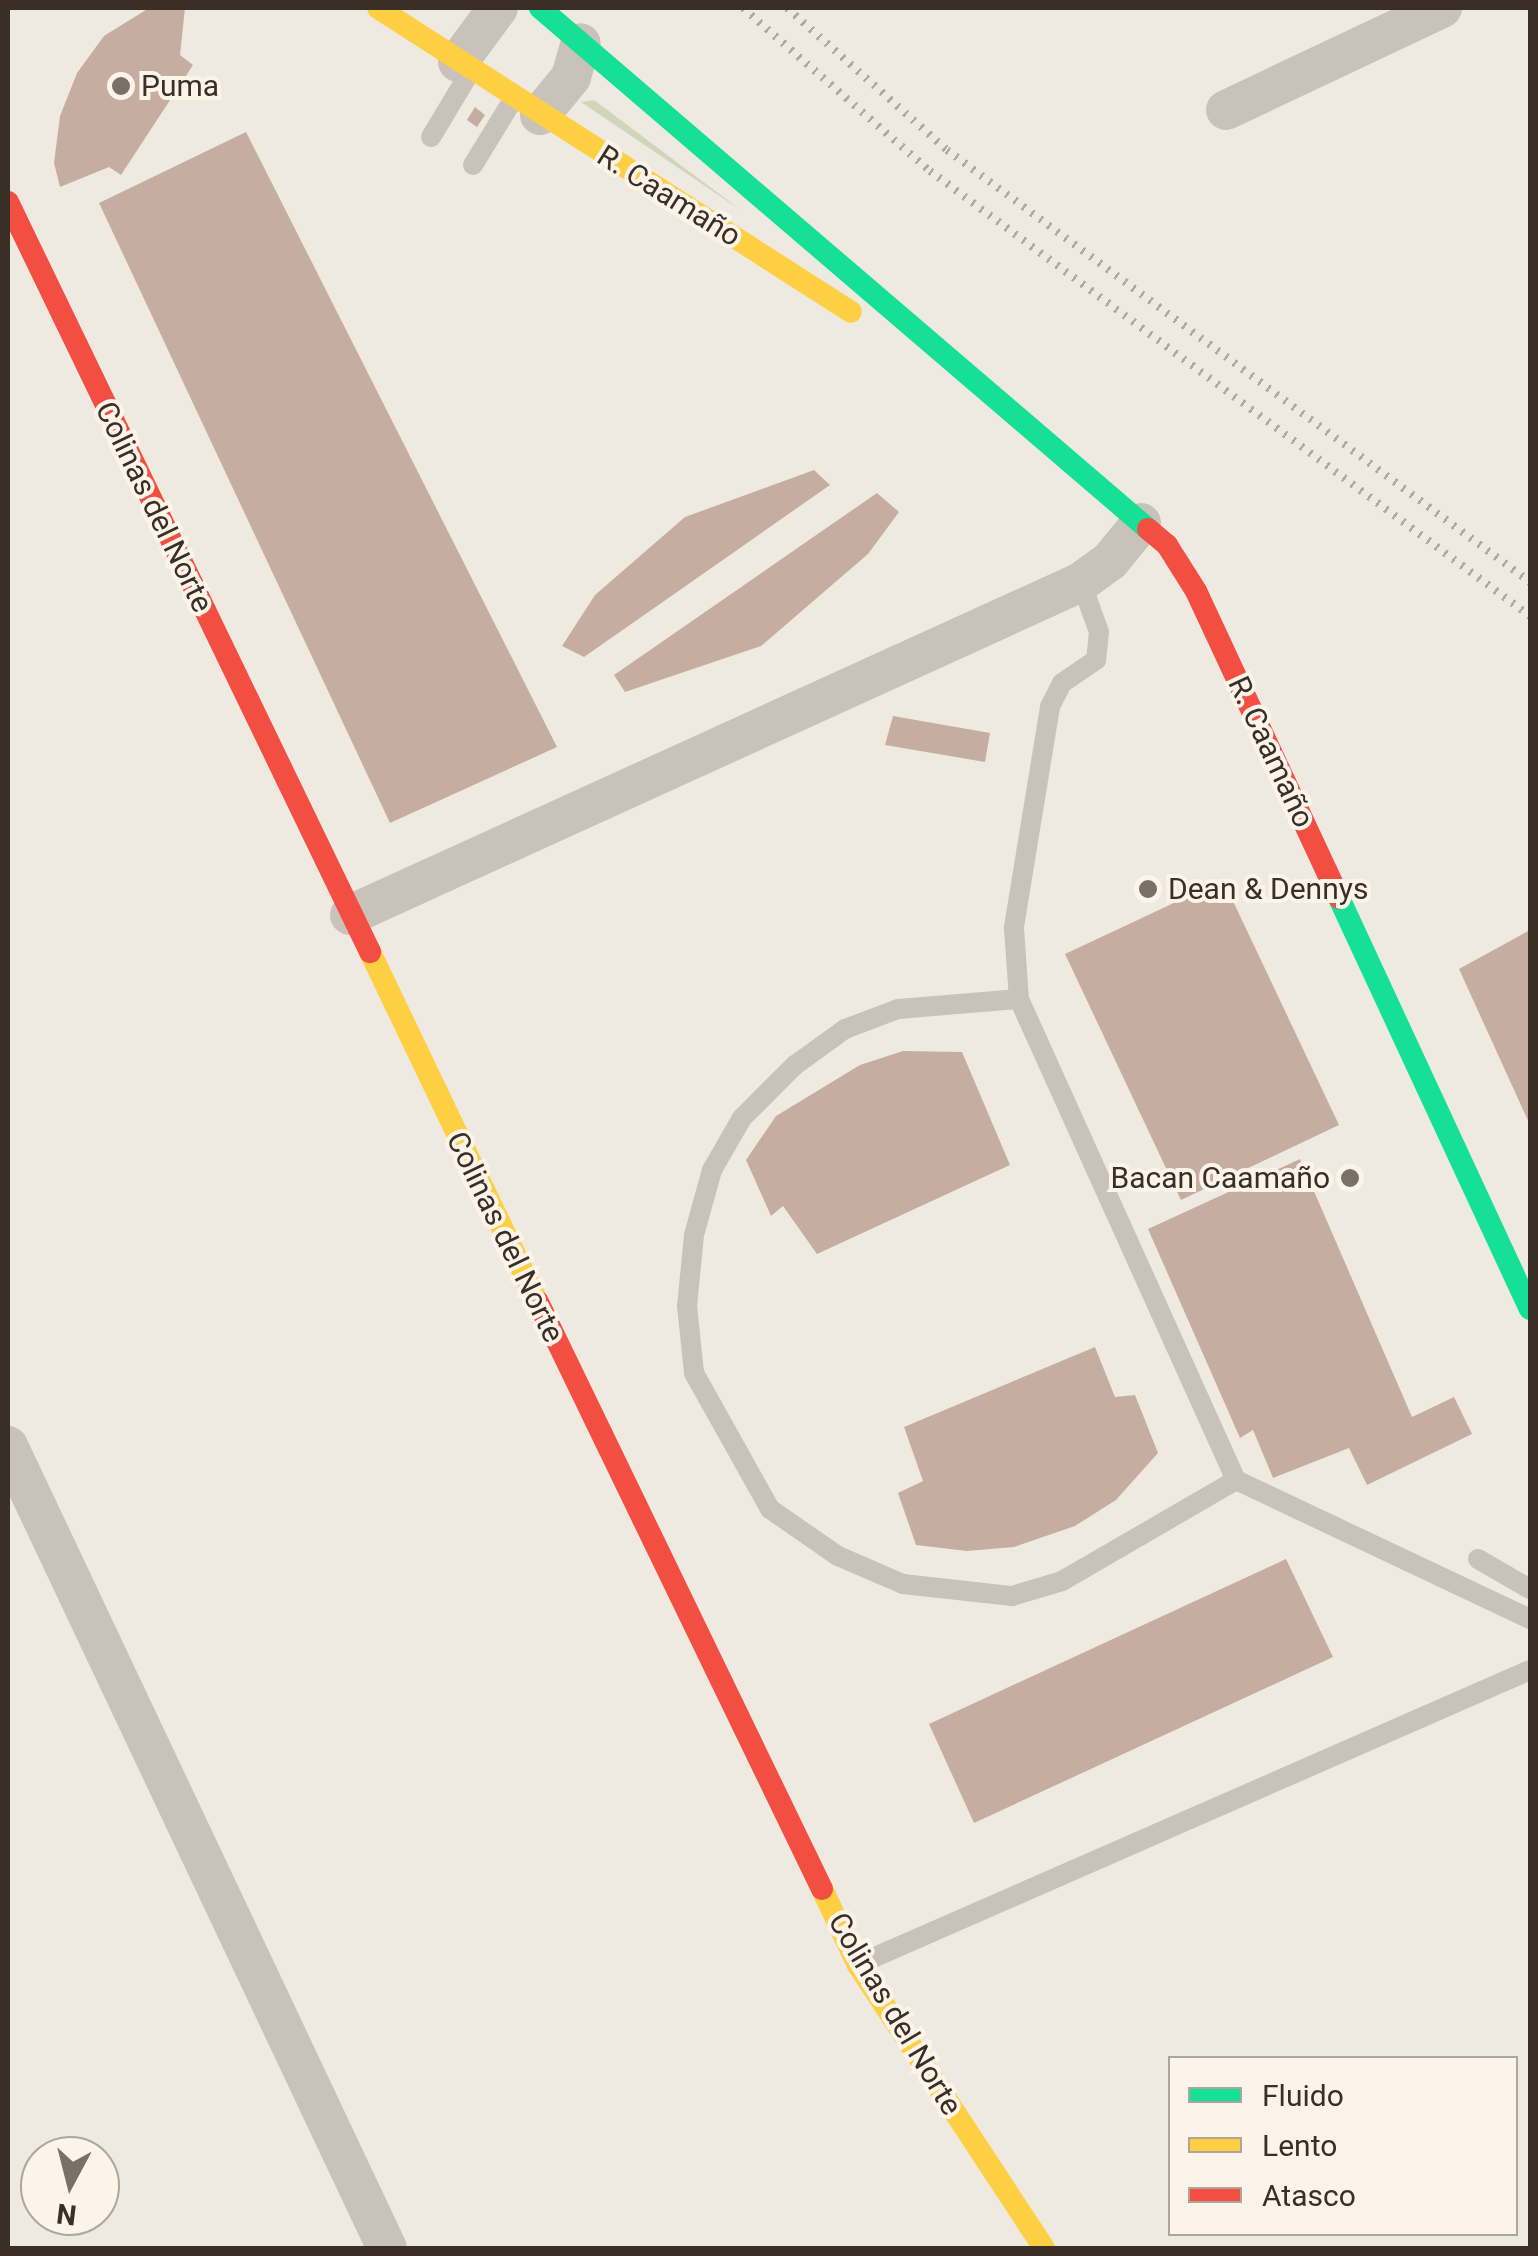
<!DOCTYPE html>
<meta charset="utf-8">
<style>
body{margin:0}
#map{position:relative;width:1538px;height:2256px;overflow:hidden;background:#efeae1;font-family:Roboto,sans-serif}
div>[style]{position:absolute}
.green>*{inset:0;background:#cfd6b9}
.building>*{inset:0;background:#c5aea1}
.lane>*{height:20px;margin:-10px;padding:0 10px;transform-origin:10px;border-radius:10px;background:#c9c2ba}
.street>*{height:40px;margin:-20px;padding:0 20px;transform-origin:20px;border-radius:20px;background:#c9c2ba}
.fast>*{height:22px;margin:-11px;padding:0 11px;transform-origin:11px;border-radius:11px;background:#16e098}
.slow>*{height:22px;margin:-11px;padding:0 11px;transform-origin:11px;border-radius:11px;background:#ffcf43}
.jam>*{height:22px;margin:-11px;padding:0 11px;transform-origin:11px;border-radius:11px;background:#f24e42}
.rail>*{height:8px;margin-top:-4px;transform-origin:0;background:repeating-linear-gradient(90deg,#b0aaa4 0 2.5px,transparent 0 10.5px)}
.dots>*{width:28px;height:28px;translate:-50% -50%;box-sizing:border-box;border:5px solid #fcf4e9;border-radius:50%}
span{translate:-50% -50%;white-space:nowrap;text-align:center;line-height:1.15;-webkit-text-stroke:8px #fcf4e9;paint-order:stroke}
.poi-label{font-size:30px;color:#3a2f27}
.left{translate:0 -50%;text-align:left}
.right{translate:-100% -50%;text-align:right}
.street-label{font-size:30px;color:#3a2f27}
.frame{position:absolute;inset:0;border:10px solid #3a2f27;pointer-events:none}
.legend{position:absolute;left:1168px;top:2056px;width:350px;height:180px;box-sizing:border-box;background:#fcf4e9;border:2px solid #aea59b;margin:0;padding:12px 18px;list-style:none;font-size:30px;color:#3a2f27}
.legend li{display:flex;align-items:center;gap:20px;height:50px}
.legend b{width:50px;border:2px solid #aea59b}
.north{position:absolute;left:20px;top:2136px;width:100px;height:100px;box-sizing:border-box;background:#fcf4e9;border:2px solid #aea59b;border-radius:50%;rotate:187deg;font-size:28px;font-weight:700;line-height:40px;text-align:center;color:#3a2f27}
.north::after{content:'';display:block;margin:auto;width:35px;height:45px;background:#797068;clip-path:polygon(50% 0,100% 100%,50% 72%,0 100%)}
</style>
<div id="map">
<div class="green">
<div style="clip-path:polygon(594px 100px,742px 211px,581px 102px)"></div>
</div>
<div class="building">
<div style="clip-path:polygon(149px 8px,185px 8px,180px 55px,193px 65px,121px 175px,109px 167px,60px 187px,54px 163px,60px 116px,77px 73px,104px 36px)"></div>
<div style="clip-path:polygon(475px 107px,485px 115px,477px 127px,467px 120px)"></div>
<div style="clip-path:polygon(246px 132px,557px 747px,390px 823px,99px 203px)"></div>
<div style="clip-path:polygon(814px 470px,830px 485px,584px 657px,562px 646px,595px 595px,685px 517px)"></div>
<div style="clip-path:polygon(877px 493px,899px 512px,868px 554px,761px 646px,625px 692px,614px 675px)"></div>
<div style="clip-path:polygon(893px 716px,990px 733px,985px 762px,885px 745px)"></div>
<div style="clip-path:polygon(1223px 880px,1339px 1125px,1181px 1200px,1065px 954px)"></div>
<div style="clip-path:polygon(1530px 930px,1530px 1125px,1459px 969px)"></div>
<div style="clip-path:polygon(903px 1051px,962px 1052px,1010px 1165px,817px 1254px,783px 1206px,771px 1216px,746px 1160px,776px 1116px,860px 1065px)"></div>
<div style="clip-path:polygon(1300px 1159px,1412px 1417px,1454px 1397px,1472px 1434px,1367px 1485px,1349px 1448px,1273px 1478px,1253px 1430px,1240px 1438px,1148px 1229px)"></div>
<div style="clip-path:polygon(1095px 1347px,1115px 1397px,1135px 1395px,1158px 1453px,1116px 1500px,1075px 1526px,1014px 1547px,967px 1551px,916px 1545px,898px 1493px,923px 1481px,904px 1427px)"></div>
<div style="clip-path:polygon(1286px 1559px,1333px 1657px,974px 1823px,929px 1724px)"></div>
</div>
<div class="lane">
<div style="left:431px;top:137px;width:76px;rotate:-59deg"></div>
<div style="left:473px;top:165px;width:79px;rotate:-58.5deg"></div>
<div style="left:1081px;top:582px;width:53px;rotate:70.2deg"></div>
<div style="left:1099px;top:632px;width:28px;rotate:96deg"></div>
<div style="left:1096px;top:660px;width:41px;rotate:145.9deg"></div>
<div style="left:1062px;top:683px;width:27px;rotate:117deg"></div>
<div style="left:1050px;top:707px;width:224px;rotate:99.3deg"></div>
<div style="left:1014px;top:928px;width:71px;rotate:86deg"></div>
<div style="left:1019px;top:999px;width:121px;rotate:175.3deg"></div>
<div style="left:898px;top:1009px;width:57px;rotate:159.3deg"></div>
<div style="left:845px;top:1029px;width:62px;rotate:144.2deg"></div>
<div style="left:795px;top:1065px;width:75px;rotate:135deg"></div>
<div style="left:742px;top:1118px;width:60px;rotate:120deg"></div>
<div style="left:712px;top:1170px;width:67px;rotate:105.5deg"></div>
<div style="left:694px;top:1235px;width:71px;rotate:95.6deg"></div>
<div style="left:687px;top:1306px;width:67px;rotate:84deg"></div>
<div style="left:694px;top:1373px;width:156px;rotate:60.8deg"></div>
<div style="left:770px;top:1509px;width:83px;rotate:34.7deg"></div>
<div style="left:838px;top:1556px;width:71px;rotate:23.3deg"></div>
<div style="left:903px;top:1584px;width:110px;rotate:6.3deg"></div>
<div style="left:1012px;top:1596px;width:52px;rotate:-16.7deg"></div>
<div style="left:1062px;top:1581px;width:201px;rotate:-30.1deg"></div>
<div style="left:1236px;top:1480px;width:325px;rotate:25.3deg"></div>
<div style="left:1019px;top:999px;width:528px;rotate:65.72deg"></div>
<div style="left:1478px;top:1559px;width:60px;rotate:30deg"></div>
<div style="left:859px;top:1964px;width:733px;rotate:-23.66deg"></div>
</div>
<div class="street">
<div style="left:458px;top:62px;width:67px;rotate:-53.5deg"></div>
<div style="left:1226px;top:110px;width:239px;rotate:-25.3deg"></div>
<div style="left:540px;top:115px;width:49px;rotate:-50.8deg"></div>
<div style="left:571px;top:77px;width:35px;rotate:-74deg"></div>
<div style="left:350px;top:915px;width:803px;rotate:-24.49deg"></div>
<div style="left:1081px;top:582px;width:36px;rotate:-36deg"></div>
<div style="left:1110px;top:561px;width:49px;rotate:-50.8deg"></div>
<div style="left:8px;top:1446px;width:887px;rotate:64.71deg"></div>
</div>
<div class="fast">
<div style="left:540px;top:8px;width:801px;rotate:40.59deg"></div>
<div style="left:1339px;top:898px;width:453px;rotate:65.1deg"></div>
</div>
<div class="slow">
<div style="left:378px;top:8px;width:562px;rotate:32.73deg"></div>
<div style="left:370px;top:952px;width:388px;rotate:64.4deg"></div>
<div style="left:822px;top:1889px;width:84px;rotate:64.7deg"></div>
<div style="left:858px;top:1965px;width:339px;rotate:56.7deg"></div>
</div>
<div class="jam">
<div style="left:8px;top:202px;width:833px;rotate:64.23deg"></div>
<div style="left:1148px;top:529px;width:25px;rotate:40deg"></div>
<div style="left:1167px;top:545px;width:54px;rotate:57.8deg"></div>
<div style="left:1196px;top:591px;width:339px;rotate:65deg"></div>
<div style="left:538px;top:1302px;width:652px;rotate:64.18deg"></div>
</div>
<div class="rail">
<div style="left:743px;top:8px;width:248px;rotate:41.1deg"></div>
<div style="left:930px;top:171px;width:747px;rotate:36.56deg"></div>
<div style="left:787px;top:8px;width:214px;rotate:41.6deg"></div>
<div style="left:947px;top:150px;width:726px;rotate:36.54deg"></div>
</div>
<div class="dots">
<div style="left:121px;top:86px;background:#797068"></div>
<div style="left:1148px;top:889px;background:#797068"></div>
<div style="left:1350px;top:1178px;background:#797068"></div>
</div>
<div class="poi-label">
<span class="left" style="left:141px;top:86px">Puma</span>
<span class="left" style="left:1168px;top:889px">Dean &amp; Dennys</span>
<span class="right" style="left:1330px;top:1178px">Bacan Caamaño</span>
</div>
<div class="street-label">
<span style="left:669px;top:196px;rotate:32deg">R. Caamaño</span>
<span style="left:154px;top:507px;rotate:64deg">Colinas del Norte</span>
<span style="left:1271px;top:752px;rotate:65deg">R. Caamaño</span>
<span style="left:505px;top:1237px;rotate:64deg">Colinas del Norte</span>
<span style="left:895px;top:2014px;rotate:59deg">Colinas del Norte</span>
</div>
<div class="frame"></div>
<ul class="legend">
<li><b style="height:12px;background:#16e098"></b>Fluido</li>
<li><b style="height:12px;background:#ffcf43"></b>Lento</li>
<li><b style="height:12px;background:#f24e42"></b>Atasco</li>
</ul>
<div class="north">N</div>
</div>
